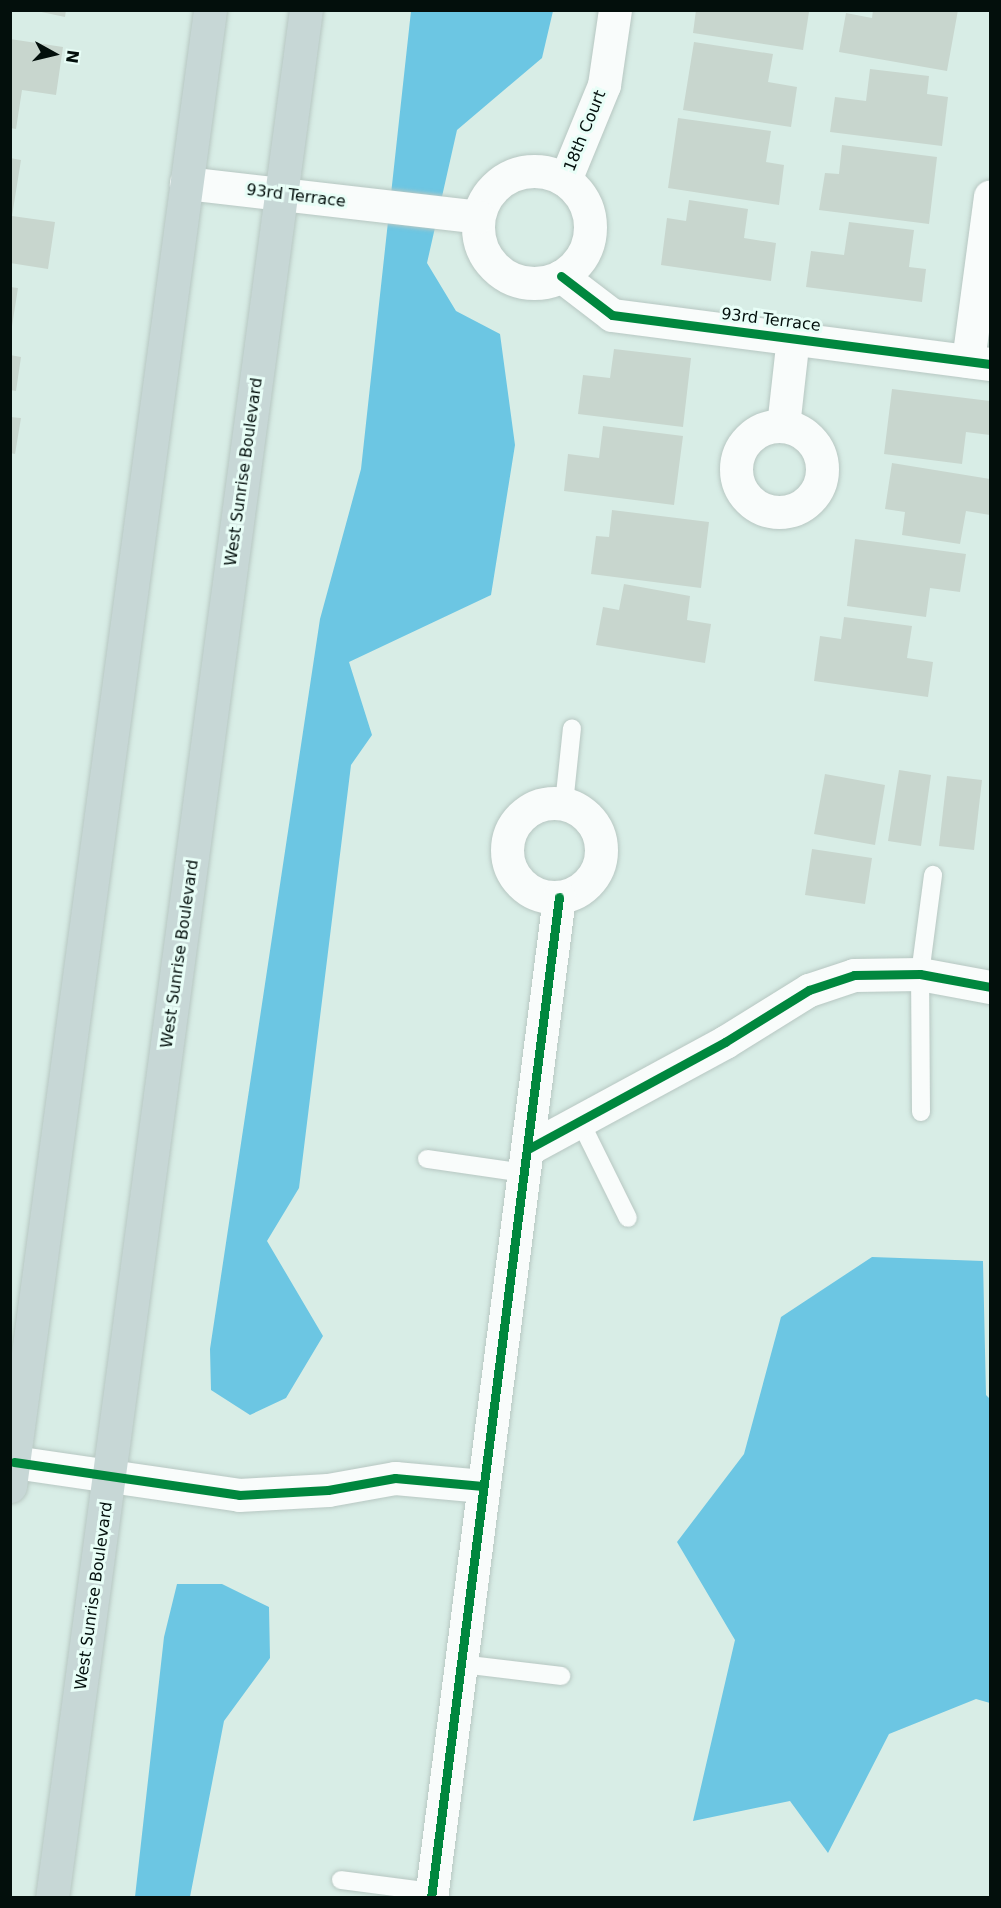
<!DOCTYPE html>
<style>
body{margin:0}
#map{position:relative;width:1001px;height:1908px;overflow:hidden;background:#d8ede6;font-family:"DejaVu Sans",sans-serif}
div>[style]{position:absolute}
.water>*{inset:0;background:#6cc6e3}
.building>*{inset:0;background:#c8d6ce}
.roads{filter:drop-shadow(0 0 2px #b7c7c2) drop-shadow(0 0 2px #b7c7c2)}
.lane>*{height:18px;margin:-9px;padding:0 9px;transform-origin:9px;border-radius:9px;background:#f9fcfb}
.street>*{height:33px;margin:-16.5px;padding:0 16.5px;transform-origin:16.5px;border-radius:16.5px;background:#f9fcfb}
.street>.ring{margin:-16.5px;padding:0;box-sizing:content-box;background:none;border:33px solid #f9fcfb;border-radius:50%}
.highway>*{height:33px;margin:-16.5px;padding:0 16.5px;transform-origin:16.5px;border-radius:16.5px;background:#c7d7d6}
.cycleway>*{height:9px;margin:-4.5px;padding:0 4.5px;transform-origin:4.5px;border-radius:4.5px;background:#00873e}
span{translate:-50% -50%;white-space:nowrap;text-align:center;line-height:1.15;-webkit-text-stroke:6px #e8fef7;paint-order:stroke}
.street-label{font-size:16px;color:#030f0c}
.frame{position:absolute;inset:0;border:12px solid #030f0c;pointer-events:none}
.north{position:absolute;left:24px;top:24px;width:60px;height:60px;-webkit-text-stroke:4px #e8fef7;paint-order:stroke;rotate:98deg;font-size:16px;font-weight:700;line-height:24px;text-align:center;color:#030f0c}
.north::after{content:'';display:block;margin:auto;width:21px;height:27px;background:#030f0c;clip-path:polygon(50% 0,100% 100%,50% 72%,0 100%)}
</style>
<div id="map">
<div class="water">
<div style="clip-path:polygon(411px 11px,553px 11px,542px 58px,457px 130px,427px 263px,456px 311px,500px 334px,515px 445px,491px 595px,349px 662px,372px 735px,351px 765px,299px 1188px,267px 1241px,323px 1336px,286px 1398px,250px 1415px,211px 1390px,210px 1349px,320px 619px,361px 469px)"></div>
<div style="clip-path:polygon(872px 1257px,983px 1261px,986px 1395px,990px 1399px,990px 1703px,976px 1699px,889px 1734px,828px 1853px,790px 1801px,693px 1821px,735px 1640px,677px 1542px,744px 1454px,781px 1317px)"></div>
<div style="clip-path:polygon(177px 1584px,222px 1584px,269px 1607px,270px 1658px,224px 1721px,190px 1897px,135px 1897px,164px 1637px)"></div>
</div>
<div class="building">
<div style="clip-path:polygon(32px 10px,66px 10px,65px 17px)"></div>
<div style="clip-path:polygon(696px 10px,809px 12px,803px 50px,693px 33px)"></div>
<div style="clip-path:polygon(873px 10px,958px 10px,947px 71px,839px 52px,846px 13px,872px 18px)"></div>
<div style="clip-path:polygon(10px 39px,63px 47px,56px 95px,22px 90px,16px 129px,10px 128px)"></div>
<div style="clip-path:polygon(694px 42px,773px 54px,768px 82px,797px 87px,791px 127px,683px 110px)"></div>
<div style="clip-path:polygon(870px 69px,929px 76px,927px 94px,948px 97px,942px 146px,830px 132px,835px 97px,866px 101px)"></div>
<div style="clip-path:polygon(678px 118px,771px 131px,766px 162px,784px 165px,779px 205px,668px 188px)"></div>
<div style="clip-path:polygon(842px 145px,937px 157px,929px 224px,819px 210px,825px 173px,839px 174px)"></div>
<div style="clip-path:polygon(10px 158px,21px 160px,12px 216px,55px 222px,48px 269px,10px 263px)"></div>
<div style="clip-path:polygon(689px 200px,748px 209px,744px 238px,776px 243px,771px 281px,661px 265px,667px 218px,686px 221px)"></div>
<div style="clip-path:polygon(849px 222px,914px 230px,909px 267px,926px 269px,922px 302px,806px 287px,811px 251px,844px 255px)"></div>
<div style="clip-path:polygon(10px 287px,18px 288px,12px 326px,10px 326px)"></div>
<div style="clip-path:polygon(614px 349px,691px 358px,683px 427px,578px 414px,583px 375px,610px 378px)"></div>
<div style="clip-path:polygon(10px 355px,21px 357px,16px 391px,10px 390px)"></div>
<div style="clip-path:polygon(892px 389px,990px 401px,990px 435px,966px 432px,962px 464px,884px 454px)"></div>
<div style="clip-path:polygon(10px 417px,21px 418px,15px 454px,10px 453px)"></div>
<div style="clip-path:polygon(603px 426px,683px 436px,674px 505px,564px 491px,568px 454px,599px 458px)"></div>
<div style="clip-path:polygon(892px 463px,990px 479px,990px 515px,966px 511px,960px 544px,902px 535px,905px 512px,885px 509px)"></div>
<div style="clip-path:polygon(612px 510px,709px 522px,701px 588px,591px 574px,596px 536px,609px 537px)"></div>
<div style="clip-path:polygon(855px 539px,966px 554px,960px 592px,930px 588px,926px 617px,847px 606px)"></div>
<div style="clip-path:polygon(624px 584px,690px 596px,687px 620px,711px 624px,705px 663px,596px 645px,603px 607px,619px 610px)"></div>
<div style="clip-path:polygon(844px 617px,912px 626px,907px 658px,933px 662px,928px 697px,814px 681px,820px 636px,841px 639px)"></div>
<div style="clip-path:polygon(899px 770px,931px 775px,921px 846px,888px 841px)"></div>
<div style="clip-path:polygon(825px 774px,885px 785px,875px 845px,814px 834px)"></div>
<div style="clip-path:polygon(947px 776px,982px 780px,974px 850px,939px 846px)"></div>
<div style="clip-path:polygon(812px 849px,872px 858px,865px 904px,805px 895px)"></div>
</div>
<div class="roads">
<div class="lane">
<div style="left:564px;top:804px;width:76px;rotate:-84deg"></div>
<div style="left:921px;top:1112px;width:138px;rotate:-90.4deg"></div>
<div style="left:920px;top:974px;width:100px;rotate:-82.5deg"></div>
<div style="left:580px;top:1121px;width:108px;rotate:63.7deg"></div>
<div style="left:427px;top:1159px;width:98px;rotate:8.2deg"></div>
<div style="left:461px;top:1664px;width:101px;rotate:6.8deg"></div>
<div style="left:341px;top:1880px;width:92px;rotate:7.5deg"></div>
</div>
<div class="street">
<div class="ring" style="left:478px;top:171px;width:79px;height:79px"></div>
<div style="left:565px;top:180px;width:103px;rotate:-67.7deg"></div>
<div style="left:604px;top:85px;width:76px;rotate:-81.7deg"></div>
<div style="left:186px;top:183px;width:294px;rotate:6.6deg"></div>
<div style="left:561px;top:276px;width:64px;rotate:37.4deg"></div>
<div style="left:612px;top:315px;width:381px;rotate:7.4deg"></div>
<div style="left:968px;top:361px;width:166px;rotate:-82.4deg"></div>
<div style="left:783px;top:426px;width:90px;rotate:-83.6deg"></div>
<div class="ring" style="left:736px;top:426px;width:53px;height:53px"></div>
<div class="ring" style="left:507px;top:803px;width:61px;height:61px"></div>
<div style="left:528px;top:1149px;width:224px;rotate:-28.5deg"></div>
<div style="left:725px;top:1042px;width:99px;rotate:-31.8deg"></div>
<div style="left:809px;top:990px;width:47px;rotate:-18.4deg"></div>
<div style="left:854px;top:975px;width:66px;rotate:-0.9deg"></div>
<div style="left:920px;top:974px;width:71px;rotate:10.5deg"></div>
<div style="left:14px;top:1462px;width:227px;rotate:8.3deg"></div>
<div style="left:239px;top:1495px;width:89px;rotate:-3.2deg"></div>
<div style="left:328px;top:1490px;width:68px;rotate:-10.2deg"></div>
<div style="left:395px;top:1478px;width:88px;rotate:5.2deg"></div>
<div style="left:431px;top:1898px;width:1009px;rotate:-82.71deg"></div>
</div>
<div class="highway">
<div style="left:10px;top:1486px;width:1489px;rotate:-82.28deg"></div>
<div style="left:52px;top:1898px;width:1905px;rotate:-82.34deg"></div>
</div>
</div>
<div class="cycleway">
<div style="left:561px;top:276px;width:64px;rotate:37.4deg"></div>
<div style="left:612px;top:315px;width:381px;rotate:7.4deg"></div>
<div style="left:528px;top:1149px;width:224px;rotate:-28.5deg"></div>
<div style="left:725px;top:1042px;width:99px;rotate:-31.8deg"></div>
<div style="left:809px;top:990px;width:47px;rotate:-18.4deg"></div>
<div style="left:854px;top:975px;width:66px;rotate:-0.9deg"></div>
<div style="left:920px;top:974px;width:71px;rotate:10.5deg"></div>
<div style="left:14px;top:1462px;width:227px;rotate:8.3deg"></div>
<div style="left:239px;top:1495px;width:89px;rotate:-3.2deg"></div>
<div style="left:328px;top:1490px;width:68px;rotate:-10.2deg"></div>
<div style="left:395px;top:1478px;width:88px;rotate:5.2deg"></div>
<div style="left:431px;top:1898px;width:1009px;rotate:-82.71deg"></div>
</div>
<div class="street-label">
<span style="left:585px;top:131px;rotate:-68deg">18th Court</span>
<span style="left:296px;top:196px;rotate:7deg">93rd Terrace</span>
<span style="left:771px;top:320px;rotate:7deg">93rd Terrace</span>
<span style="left:244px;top:472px;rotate:-82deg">West Sunrise Boulevard</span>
<span style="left:180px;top:954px;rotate:-82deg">West Sunrise Boulevard</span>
<span style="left:94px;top:1596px;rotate:-82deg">West Sunrise Boulevard</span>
</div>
<div class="frame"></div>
<div class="north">N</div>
</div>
